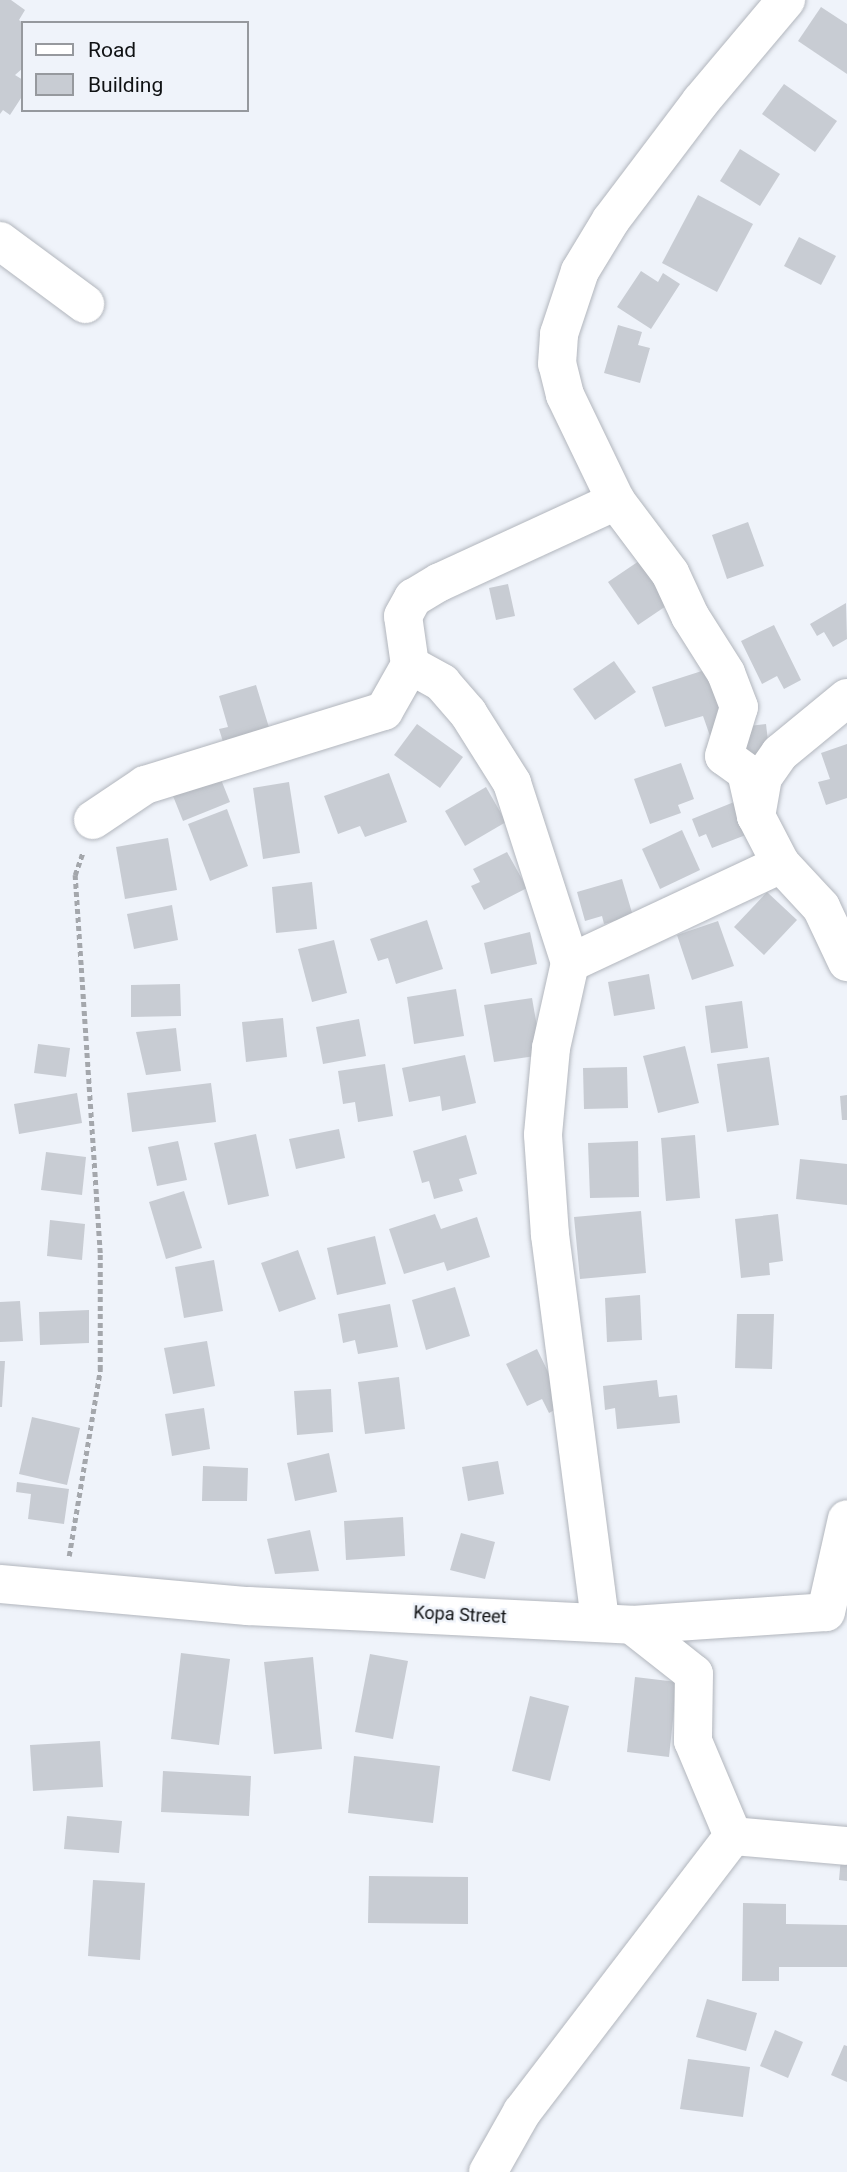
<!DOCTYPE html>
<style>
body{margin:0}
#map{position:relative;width:847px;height:2172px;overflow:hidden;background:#eff3fa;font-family:Roboto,sans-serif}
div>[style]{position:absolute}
.building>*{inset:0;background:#c8ccd3}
.path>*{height:4.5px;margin-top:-2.25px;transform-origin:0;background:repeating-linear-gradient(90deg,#a4a7ac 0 5px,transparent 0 8.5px)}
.roads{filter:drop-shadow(0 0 2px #b2b6bd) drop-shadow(0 0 2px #b2b6bd)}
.minor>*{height:38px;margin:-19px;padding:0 19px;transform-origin:19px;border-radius:19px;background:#fff}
span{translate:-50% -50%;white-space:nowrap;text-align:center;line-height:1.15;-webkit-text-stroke:5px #eff3fa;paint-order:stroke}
.street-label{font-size:18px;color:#101214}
.legend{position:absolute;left:21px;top:21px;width:228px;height:91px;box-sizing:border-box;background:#eff3fa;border:2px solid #96999e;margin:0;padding:9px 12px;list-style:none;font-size:21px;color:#101214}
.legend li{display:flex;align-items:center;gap:14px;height:35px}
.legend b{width:35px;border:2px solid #96999e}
</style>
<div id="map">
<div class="building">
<div style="clip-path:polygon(0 0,11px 0,25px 10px,19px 20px,23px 23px,23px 68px,15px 75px,23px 80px,23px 95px,10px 115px,3px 110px,0 114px)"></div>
<div style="clip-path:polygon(821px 7px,847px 24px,847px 74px,798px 41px)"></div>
<div style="clip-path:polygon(784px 84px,837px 121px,815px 152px,762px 114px)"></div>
<div style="clip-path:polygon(740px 149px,780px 174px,760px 206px,720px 181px)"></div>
<div style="clip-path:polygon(698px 195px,753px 224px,717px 292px,662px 263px)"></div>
<div style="clip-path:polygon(799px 237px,836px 256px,821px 285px,784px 266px)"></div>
<div style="clip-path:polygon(641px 271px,658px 282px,663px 273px,680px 284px,651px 329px,617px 307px)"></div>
<div style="clip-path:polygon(618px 325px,642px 332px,638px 345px,650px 348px,640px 383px,604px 373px)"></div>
<div style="clip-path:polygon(748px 522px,764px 566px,727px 579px,712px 535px)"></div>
<div style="clip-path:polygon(639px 561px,669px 604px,638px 625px,608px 582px)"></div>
<div style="clip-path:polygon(508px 584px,515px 616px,496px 620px,489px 588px)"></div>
<div style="clip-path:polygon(846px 603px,847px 639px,833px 647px,824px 632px,817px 636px,810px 624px)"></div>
<div style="clip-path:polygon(774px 625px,801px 680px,784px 689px,777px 676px,762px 684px,741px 641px)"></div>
<div style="clip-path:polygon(614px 661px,636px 692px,595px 720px,573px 689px)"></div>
<div style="clip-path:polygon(708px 669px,726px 731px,710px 736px,703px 716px,665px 727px,652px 687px)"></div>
<div style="clip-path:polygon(256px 685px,271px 734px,225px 748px,219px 729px,228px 727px,219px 696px)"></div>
<div style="clip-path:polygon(417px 724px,463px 757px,440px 788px,394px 755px)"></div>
<div style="clip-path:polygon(766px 724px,769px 750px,744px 760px,740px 727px)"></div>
<div style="clip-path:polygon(847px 744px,847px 798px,826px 805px,818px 782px,830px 779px,821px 753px)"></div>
<div style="clip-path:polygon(681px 763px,694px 799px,678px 805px,681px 813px,650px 824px,634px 779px)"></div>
<div style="clip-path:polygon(218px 772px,230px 802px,183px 821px,171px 791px)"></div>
<div style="clip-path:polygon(389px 773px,407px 822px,365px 837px,360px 826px,338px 834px,324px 796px)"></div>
<div style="clip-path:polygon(289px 782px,300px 853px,263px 859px,253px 788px)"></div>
<div style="clip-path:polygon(486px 787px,506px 822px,465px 846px,445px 811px)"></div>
<div style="clip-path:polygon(739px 800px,751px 833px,712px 848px,706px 834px,699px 837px,692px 819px)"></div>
<div style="clip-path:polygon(227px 809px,248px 866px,210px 881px,188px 824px)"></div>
<div style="clip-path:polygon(682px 830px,700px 870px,660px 889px,642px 849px)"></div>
<div style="clip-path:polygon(168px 838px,177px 890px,125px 899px,116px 847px)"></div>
<div style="clip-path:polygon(507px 852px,527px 888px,484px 910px,471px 886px,480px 882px,473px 869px)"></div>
<div style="clip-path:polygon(622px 879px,633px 916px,604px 924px,602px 916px,585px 921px,577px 892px)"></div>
<div style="clip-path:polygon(312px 882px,317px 929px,276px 933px,272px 887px)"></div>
<div style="clip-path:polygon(767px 892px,797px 920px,764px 955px,734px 927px)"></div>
<div style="clip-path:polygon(172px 905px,178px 940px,134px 949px,127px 914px)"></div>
<div style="clip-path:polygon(427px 920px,443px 969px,396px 984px,388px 958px,378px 961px,370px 939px)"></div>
<div style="clip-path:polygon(718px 921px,734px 966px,692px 980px,677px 935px)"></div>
<div style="clip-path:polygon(530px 932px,537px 964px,491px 974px,484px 943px)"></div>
<div style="clip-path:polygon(334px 940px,347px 993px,312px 1002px,298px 949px)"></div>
<div style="clip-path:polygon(649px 974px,655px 1009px,614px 1016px,608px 982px)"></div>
<div style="clip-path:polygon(180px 984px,181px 1016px,131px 1017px,131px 985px)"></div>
<div style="clip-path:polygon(456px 989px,464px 1036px,414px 1044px,407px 997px)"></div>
<div style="clip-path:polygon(532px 998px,542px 1055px,494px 1062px,484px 1005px)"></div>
<div style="clip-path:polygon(742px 1001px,748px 1048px,711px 1053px,705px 1006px)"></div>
<div style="clip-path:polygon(283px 1018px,287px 1057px,246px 1062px,242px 1022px)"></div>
<div style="clip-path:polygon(359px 1019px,366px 1056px,323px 1064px,316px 1027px)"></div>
<div style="clip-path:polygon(176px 1028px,181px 1071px,146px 1075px,136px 1032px)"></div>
<div style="clip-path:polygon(38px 1044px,70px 1048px,66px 1077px,34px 1073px)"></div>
<div style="clip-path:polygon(685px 1046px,699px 1103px,658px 1113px,643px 1056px)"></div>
<div style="clip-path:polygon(465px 1055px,476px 1103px,442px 1111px,440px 1096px,409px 1102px,402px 1068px)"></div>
<div style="clip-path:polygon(769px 1057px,779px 1125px,727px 1132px,717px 1064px)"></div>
<div style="clip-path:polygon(385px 1064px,393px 1116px,358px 1122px,355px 1102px,343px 1104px,338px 1071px)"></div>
<div style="clip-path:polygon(627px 1067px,628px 1108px,584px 1109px,583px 1068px)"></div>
<div style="clip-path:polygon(211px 1083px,216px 1122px,132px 1132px,127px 1093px)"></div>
<div style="clip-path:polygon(77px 1093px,82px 1123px,19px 1134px,14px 1104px)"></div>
<div style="clip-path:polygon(847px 1095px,847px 1120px,842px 1120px,840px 1096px)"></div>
<div style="clip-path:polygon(339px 1129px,345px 1158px,296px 1169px,289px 1139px)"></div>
<div style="clip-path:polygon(256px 1134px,269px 1196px,228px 1205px,214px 1143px)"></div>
<div style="clip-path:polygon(466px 1135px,477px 1174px,459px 1179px,463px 1191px,434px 1199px,429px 1181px,422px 1183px,413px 1151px)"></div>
<div style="clip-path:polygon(695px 1135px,700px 1198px,666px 1201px,661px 1138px)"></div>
<div style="clip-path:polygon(178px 1141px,187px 1180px,157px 1186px,148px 1147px)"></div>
<div style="clip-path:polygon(638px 1141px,639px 1197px,590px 1198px,588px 1143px)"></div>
<div style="clip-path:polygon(46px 1152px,86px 1157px,82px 1195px,41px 1190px)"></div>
<div style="clip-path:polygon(800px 1159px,847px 1164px,847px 1205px,796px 1199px)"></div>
<div style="clip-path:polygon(184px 1191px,202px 1248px,166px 1259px,149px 1202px)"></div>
<div style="clip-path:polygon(641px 1211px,646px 1273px,580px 1279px,574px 1217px)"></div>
<div style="clip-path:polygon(435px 1214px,441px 1229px,477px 1217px,490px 1257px,447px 1271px,444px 1262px,404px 1274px,389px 1229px)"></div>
<div style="clip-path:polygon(778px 1214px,783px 1261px,769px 1263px,770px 1275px,741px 1278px,735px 1219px)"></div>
<div style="clip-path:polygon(50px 1220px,85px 1224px,82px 1260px,47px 1256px)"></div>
<div style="clip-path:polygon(375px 1236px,386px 1284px,337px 1295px,327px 1248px)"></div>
<div style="clip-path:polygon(298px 1250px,316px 1299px,279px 1312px,261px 1263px)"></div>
<div style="clip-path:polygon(214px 1260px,223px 1311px,184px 1318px,175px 1267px)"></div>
<div style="clip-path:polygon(455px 1287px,470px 1336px,426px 1350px,412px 1300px)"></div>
<div style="clip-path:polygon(640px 1295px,642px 1340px,607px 1342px,605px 1298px)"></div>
<div style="clip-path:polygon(20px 1301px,23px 1341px,0 1342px,0 1302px)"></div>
<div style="clip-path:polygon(390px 1304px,398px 1347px,358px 1354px,355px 1340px,343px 1343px,338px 1314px)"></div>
<div style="clip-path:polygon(89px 1310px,89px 1343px,40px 1345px,39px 1312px)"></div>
<div style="clip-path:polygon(737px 1314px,774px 1314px,772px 1369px,735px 1368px)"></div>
<div style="clip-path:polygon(207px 1341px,215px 1386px,173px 1394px,164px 1348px)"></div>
<div style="clip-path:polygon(537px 1349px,564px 1405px,549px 1413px,542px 1399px,527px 1406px,506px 1364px)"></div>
<div style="clip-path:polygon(0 1361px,5px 1361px,2px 1407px,0 1407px)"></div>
<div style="clip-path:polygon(399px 1377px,405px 1429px,365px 1434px,358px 1382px)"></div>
<div style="clip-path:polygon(657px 1380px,659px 1397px,677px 1395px,680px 1423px,617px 1429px,615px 1408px,605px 1410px,603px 1386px)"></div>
<div style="clip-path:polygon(331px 1389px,333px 1432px,297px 1435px,294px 1391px)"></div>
<div style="clip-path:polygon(204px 1408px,210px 1449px,172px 1456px,165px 1414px)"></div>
<div style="clip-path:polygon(32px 1417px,80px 1428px,67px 1485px,19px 1474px)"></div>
<div style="clip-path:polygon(329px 1453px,337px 1492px,295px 1501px,287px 1463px)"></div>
<div style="clip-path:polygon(498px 1461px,504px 1494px,468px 1501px,462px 1467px)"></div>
<div style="clip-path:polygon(203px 1466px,248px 1468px,247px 1501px,202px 1501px)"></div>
<div style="clip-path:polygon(17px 1482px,69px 1489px,64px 1524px,28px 1519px,31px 1494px,16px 1492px)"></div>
<div style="clip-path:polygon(403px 1517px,405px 1556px,346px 1560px,344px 1521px)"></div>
<div style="clip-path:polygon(310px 1530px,319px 1571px,275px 1574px,267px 1539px)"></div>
<div style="clip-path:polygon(461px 1533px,495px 1542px,485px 1579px,450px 1570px)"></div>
<div style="clip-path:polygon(181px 1653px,230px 1659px,219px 1745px,171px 1739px)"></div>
<div style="clip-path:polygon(370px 1654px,408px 1661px,393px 1739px,355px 1732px)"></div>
<div style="clip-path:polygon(313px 1657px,322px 1749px,274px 1754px,264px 1662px)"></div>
<div style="clip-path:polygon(635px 1677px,677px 1682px,669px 1757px,627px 1752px)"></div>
<div style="clip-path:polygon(530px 1696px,569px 1706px,550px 1781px,512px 1771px)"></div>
<div style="clip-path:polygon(100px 1741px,103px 1787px,33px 1791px,30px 1745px)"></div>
<div style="clip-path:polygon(354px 1756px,440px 1766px,433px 1823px,348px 1813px)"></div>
<div style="clip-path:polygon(163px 1771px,251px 1776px,249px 1816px,161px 1812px)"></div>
<div style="clip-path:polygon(67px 1816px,122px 1821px,119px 1853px,64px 1849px)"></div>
<div style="clip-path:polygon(841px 1857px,847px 1858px,847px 1881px,839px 1880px)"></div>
<div style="clip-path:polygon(369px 1876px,468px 1877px,468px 1924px,368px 1923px)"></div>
<div style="clip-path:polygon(93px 1880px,145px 1883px,140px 1960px,88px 1956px)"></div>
<div style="clip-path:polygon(743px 1903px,786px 1904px,786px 1924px,847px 1925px,847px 1967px,779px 1967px,779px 1981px,742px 1981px)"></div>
<div style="clip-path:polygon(707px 1999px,757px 2013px,746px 2051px,696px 2037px)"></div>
<div style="clip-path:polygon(775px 2030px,803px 2042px,788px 2078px,760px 2066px)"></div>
<div style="clip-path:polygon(844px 2045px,847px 2046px,847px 2082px,831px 2075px)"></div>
<div style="clip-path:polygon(688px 2059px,750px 2067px,743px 2117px,680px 2109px)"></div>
</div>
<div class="path">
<div style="left:69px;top:1556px;width:189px;rotate:-80.5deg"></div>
<div style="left:100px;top:1370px;width:117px;rotate:-90deg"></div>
<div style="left:100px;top:1253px;width:379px;rotate:-93.8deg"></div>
<div style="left:75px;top:875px;width:24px;rotate:-71deg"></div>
</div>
<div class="roads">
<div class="minor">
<div style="left:0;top:241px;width:106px;rotate:36.5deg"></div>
<div style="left:410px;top:665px;width:49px;rotate:-98.1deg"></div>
<div style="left:403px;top:616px;width:21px;rotate:-61deg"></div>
<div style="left:413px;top:598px;width:31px;rotate:-31deg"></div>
<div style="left:440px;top:582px;width:194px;rotate:-24.7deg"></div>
<div style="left:847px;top:698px;width:87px;rotate:140.6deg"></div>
<div style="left:780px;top:753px;width:29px;rotate:125deg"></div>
<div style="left:763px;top:777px;width:40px;rotate:100deg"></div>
<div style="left:756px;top:816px;width:54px;rotate:62.5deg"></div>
<div style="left:781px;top:864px;width:59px;rotate:47.1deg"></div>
<div style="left:821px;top:907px;width:61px;rotate:64.7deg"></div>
<div style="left:756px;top:816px;width:45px;rotate:-102.8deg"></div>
<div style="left:746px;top:772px;width:27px;rotate:-144deg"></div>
<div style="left:724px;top:756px;width:51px;rotate:-73deg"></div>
<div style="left:739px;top:707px;width:36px;rotate:-111deg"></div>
<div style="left:726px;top:673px;width:67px;rotate:-122.3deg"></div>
<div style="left:690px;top:616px;width:47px;rotate:-114.9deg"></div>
<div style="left:670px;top:573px;width:90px;rotate:-126.9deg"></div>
<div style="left:616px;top:501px;width:118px;rotate:-115.7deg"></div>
<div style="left:565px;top:395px;width:32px;rotate:-104deg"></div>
<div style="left:557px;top:364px;width:30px;rotate:-86deg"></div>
<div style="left:559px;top:334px;width:66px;rotate:-71.6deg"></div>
<div style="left:580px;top:271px;width:60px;rotate:-58.7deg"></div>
<div style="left:611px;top:220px;width:149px;rotate:-52.9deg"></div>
<div style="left:701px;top:101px;width:132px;rotate:-49.9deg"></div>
<div style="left:93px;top:820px;width:63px;rotate:-33.9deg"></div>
<div style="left:145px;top:785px;width:250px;rotate:-17.2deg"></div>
<div style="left:384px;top:711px;width:53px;rotate:-60.5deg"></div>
<div style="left:410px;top:665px;width:37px;rotate:29deg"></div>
<div style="left:442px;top:683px;width:40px;rotate:49deg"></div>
<div style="left:468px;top:713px;width:83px;rotate:57.8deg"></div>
<div style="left:512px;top:783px;width:189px;rotate:72.1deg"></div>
<div style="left:570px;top:963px;width:87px;rotate:102.6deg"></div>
<div style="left:551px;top:1048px;width:87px;rotate:95.3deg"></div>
<div style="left:543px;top:1135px;width:100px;rotate:86deg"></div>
<div style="left:550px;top:1235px;width:389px;rotate:82.6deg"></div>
<div style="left:570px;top:963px;width:233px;rotate:-25.1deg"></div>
<div style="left:0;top:1584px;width:249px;rotate:5.1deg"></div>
<div style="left:248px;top:1606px;width:384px;rotate:2.8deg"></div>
<div style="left:632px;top:1625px;width:194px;rotate:-3.8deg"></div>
<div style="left:826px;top:1612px;width:95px;rotate:-77.3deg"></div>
<div style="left:632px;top:1625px;width:79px;rotate:38.3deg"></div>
<div style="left:694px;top:1674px;width:67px;rotate:90.9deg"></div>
<div style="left:693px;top:1741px;width:103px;rotate:67.2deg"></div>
<div style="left:733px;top:1836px;width:114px;rotate:5deg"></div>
<div style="left:488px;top:2172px;width:69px;rotate:-60.5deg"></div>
<div style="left:522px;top:2112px;width:347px;rotate:-52.6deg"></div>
</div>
</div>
<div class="street-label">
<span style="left:460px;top:1615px;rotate:3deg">Kopa Street</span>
</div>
<ul class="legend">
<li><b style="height:9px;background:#fff"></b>Road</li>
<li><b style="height:19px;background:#c8ccd3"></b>Building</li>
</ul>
</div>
